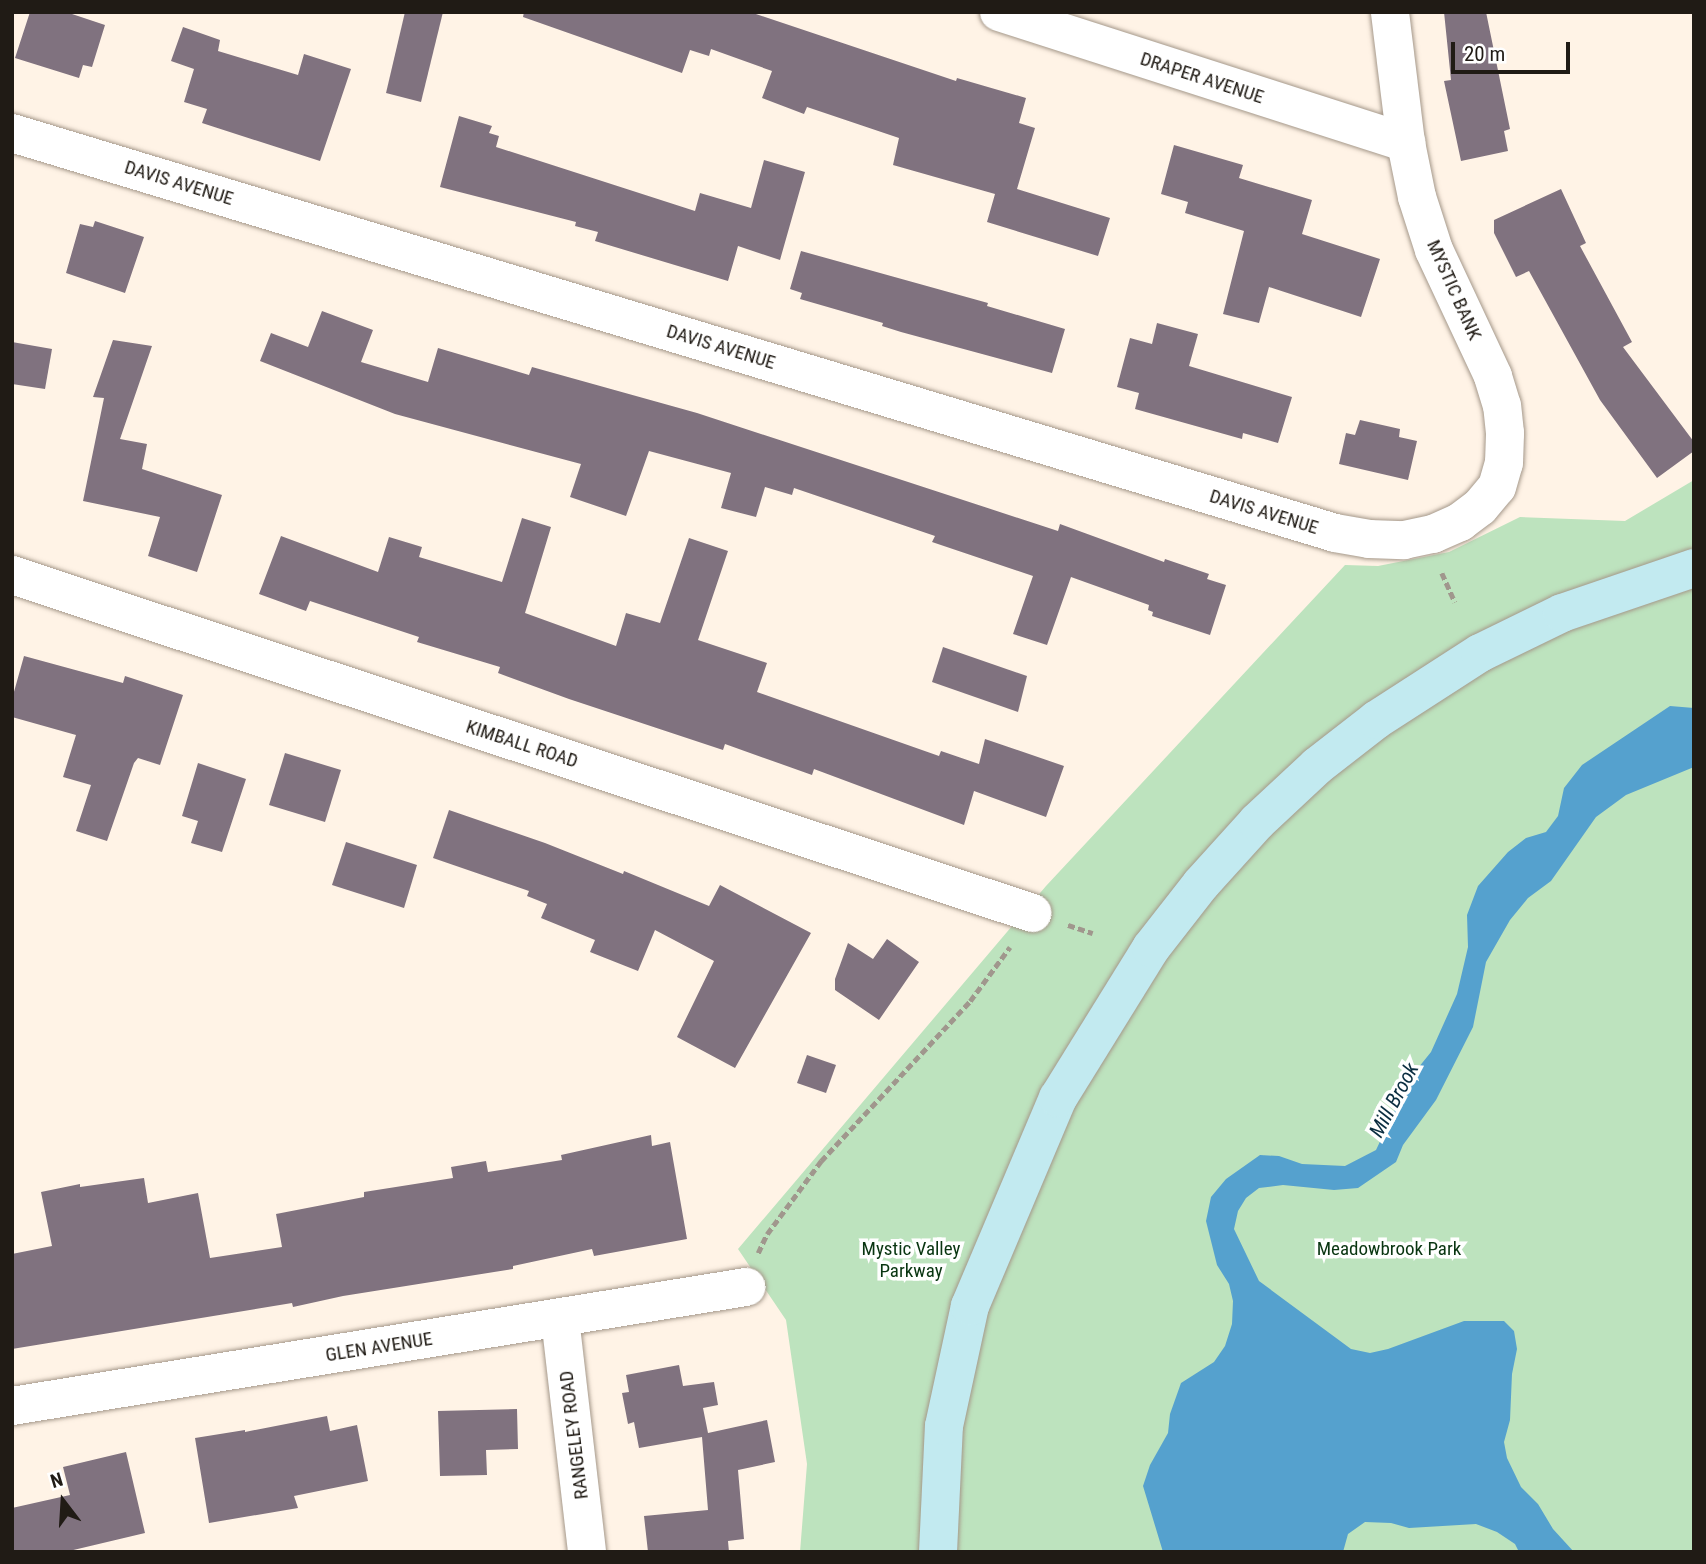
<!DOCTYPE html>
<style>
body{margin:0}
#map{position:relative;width:1706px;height:1564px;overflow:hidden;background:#fff3e6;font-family:"Roboto Condensed",sans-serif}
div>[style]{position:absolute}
.green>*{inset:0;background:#bde3be}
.water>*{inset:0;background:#55a1ce}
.building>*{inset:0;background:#80727f}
.path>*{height:4.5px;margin-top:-2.25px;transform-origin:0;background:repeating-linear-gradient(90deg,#a0978d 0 7px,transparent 0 10.5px)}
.roads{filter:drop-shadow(0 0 2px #a5988a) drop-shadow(0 0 2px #a5988a)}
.street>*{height:38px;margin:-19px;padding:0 19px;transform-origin:19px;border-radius:19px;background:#fff}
.secondary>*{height:38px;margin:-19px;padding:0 19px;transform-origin:19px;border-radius:19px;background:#c2eaf0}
span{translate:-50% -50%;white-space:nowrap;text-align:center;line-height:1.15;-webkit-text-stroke:7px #fff;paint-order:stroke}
.street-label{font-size:19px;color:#201b15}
.park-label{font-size:19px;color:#093511}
.water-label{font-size:21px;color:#0a2d40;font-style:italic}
.frame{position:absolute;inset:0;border:14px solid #201b15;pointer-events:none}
.north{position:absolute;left:28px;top:1466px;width:70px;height:70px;-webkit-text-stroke:5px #fff;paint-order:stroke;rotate:343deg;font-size:19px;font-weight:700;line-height:28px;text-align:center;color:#201b15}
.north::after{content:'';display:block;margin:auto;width:24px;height:32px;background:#201b15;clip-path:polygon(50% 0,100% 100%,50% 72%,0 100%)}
.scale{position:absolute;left:1451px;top:42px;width:119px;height:32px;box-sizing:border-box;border:4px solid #201b15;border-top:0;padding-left:9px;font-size:21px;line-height:24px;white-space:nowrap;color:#201b15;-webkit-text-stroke:5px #fff;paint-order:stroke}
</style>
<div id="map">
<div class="green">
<div style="clip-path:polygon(1694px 480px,1694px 1552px,800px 1552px,807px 1464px,786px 1320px,738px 1249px,1046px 886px,1345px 565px,1378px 566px,1449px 552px,1520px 517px,1625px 521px)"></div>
</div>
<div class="water">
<div style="clip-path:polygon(1670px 706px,1694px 708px,1694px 767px,1626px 795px,1596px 817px,1551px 881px,1528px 898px,1510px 920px,1486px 962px,1473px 1027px,1436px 1100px,1403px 1145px,1396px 1162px,1358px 1188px,1334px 1190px,1283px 1185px,1259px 1188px,1246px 1198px,1238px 1211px,1234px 1229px,1259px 1281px,1351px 1349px,1370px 1353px,1388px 1349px,1464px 1321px,1504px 1321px,1514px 1331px,1517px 1349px,1512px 1374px,1510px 1420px,1504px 1442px,1507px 1458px,1521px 1487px,1538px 1504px,1553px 1529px,1574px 1552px,1519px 1552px,1515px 1544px,1497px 1532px,1476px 1524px,1409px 1528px,1391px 1523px,1365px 1522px,1348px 1534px,1343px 1552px,1163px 1552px,1143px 1486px,1150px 1465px,1168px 1433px,1170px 1414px,1181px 1383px,1214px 1362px,1225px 1346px,1232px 1324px,1233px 1301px,1229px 1284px,1217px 1265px,1206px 1221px,1211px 1197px,1226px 1179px,1260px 1155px,1279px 1156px,1302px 1164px,1345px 1166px,1376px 1150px,1410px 1078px,1431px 1052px,1457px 994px,1468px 947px,1467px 915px,1478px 886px,1508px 852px,1526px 838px,1546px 832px,1558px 816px,1564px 788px,1582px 765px)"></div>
</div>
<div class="building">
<div style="clip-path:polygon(30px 12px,66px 12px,105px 25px,92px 67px,83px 65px,79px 78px,15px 58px)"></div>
<div style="clip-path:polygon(405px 12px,443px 12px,421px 102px,386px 93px)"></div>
<div style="clip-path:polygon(524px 12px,750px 12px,956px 81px,957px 78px,1026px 98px,1019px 123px,1035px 128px,1017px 189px,1110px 218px,1098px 256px,987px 222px,995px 194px,893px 165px,899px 138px,807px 107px,804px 114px,762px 98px,772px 71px,711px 49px,709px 56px,690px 50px,682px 73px,523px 17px)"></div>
<div style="clip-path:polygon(1444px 12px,1486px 12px,1510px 129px,1504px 131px,1508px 151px,1461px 161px,1444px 81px,1451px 80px)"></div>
<div style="clip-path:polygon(183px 27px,220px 40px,218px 51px,298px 75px,304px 54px,351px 69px,320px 161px,202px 123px,207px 109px,184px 102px,194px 69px,171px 61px)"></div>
<div style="clip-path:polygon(459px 116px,492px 126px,489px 133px,499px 136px,496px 147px,695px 211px,700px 193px,751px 208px,764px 160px,805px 172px,780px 260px,738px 246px,728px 281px,595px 241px,598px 232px,575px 226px,576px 222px,440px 187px)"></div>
<div style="clip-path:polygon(1174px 145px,1243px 165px,1239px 178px,1312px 200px,1302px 234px,1380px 259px,1361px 317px,1269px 287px,1259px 323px,1223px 314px,1244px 231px,1185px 213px,1188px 202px,1161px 194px)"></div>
<div style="clip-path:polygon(1561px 189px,1586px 243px,1580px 246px,1632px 342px,1623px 347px,1694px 442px,1694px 451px,1657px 478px,1600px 400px,1529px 271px,1516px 277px,1494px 233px,1494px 220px)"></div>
<div style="clip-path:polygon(95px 221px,144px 237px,125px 293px,66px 273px,80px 224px,93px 227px)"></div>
<div style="clip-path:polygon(801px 251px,988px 303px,987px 306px,1065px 329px,1052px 373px,901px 332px,882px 326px,883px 323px,800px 299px,802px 293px,790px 289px)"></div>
<div style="clip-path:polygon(322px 311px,373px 330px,361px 362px,428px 382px,438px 348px,529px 375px,532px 367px,697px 413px,1058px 531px,1060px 524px,1164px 562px,1165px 559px,1209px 574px,1207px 579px,1226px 585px,1210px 635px,1152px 616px,1153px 612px,1148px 610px,1149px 605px,1071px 577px,1047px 645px,1013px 634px,1033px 576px,932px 542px,935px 536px,794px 488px,792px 495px,765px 487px,756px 517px,721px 508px,731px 473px,649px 451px,626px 516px,570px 497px,581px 464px,395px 414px,260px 361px,271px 333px,308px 347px)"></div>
<div style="clip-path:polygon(1157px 323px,1198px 334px,1189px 366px,1292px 397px,1278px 443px,1243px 433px,1242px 439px,1135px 409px,1139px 393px,1117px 387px,1130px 338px,1152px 344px)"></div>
<div style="clip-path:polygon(113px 340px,152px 346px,120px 439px,147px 444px,142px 469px,222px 495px,197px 572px,148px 556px,160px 517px,83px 501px,104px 398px,93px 397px)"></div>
<div style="clip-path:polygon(12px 342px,52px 349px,45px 389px,12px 384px)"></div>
<div style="clip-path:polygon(1360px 420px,1400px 429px,1399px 437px,1417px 441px,1408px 480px,1339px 464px,1346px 433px,1355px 435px)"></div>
<div style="clip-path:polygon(522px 518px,551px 527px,525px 613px,616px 646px,626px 613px,660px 623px,689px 538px,728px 551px,698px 640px,767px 663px,757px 692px,939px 756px,941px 751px,979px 764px,985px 739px,1064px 766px,1046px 817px,974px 791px,964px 825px,814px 769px,812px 775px,725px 744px,723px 750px,569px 699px,498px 673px,500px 667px,417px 642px,419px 637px,310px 601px,306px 611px,259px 594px,281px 536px,378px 572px,389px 537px,422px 547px,419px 557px,502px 582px)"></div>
<div style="clip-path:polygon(943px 647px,1027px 676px,1018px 712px,932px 682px)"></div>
<div style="clip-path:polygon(24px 656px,123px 683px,125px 676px,183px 695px,160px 765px,138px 758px,134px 763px,107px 841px,76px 831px,91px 785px,63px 777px,76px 735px,12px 717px,12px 699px)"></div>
<div style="clip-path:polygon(285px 753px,341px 770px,325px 822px,269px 805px)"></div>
<div style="clip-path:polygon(198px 763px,246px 779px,222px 852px,191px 843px,198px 821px,182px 816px)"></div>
<div style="clip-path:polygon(449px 810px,545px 843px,623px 874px,624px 871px,709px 906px,720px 885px,811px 933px,735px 1068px,677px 1037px,714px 961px,655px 930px,638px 971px,590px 952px,595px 940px,541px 918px,547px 904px,527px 896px,529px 891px,433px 858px)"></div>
<div style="clip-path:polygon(346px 842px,417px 865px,404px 908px,332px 885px)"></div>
<div style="clip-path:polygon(887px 939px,919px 962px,879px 1020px,835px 990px,835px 979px,848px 943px,873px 959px)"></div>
<div style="clip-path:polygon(807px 1055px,836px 1065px,826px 1093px,797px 1083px)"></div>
<div style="clip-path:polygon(651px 1135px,652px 1146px,670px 1142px,687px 1239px,594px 1256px,592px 1249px,513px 1266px,513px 1269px,343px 1296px,293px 1307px,292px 1303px,12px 1349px,12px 1254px,52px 1246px,41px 1192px,80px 1184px,80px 1187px,144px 1178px,148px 1203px,198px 1193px,210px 1258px,282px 1247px,276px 1214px,364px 1197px,364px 1192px,453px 1178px,451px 1167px,486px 1161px,488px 1172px,562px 1160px,561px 1155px)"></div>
<div style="clip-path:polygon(679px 1365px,683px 1386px,714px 1382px,718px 1405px,703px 1408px,708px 1433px,767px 1420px,775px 1462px,738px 1470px,744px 1539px,728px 1541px,729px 1552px,648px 1552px,644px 1516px,708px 1510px,702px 1437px,639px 1448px,634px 1422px,628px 1424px,622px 1393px,629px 1392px,626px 1375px)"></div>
<div style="clip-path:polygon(517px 1409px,518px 1449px,486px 1450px,487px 1475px,440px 1476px,438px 1411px)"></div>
<div style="clip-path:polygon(327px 1416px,330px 1431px,357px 1425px,368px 1481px,294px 1496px,298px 1508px,209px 1523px,195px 1438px,245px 1430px,245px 1432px)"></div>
<div style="clip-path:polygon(126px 1452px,145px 1533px,65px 1552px,12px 1552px,12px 1508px,70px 1495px,63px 1467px)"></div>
</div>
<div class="path">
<div style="left:1442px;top:573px;width:32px;rotate:66deg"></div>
<div style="left:1068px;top:925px;width:26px;rotate:18deg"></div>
<div style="left:758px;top:1253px;width:21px;rotate:-65deg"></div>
<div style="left:767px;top:1234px;width:91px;rotate:-53.5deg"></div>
<div style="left:821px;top:1161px;width:219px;rotate:-47deg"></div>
<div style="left:970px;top:1001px;width:67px;rotate:-53.5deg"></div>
</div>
<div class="roads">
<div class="street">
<div style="left:999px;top:12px;width:428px;rotate:17.8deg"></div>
<div style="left:12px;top:133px;width:1382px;rotate:16.82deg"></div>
<div style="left:1335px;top:533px;width:35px;rotate:10deg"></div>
<div style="left:1369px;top:539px;width:35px;rotate:2deg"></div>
<div style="left:1404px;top:540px;width:30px;rotate:-12deg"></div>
<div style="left:1433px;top:534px;width:30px;rotate:-24deg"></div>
<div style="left:1460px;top:522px;width:25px;rotate:-37deg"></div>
<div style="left:1480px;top:507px;width:26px;rotate:-50deg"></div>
<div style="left:1497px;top:487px;width:25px;rotate:-74deg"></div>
<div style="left:1504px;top:463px;width:30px;rotate:-88deg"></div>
<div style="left:1505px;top:433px;width:27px;rotate:-96deg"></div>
<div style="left:1502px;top:406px;width:31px;rotate:-107deg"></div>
<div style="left:1493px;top:376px;width:139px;rotate:-115.1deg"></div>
<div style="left:1434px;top:250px;width:56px;rotate:-107.8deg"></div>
<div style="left:1417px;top:197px;width:55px;rotate:-101.5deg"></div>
<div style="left:1406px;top:143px;width:132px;rotate:-97deg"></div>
<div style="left:12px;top:575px;width:1075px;rotate:18.33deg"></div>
<div style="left:560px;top:1318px;width:236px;rotate:83.4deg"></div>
<div style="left:12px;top:1406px;width:744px;rotate:-9.21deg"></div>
</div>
<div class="secondary">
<div style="left:938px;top:1552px;width:126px;rotate:-87.3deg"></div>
<div style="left:944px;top:1426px;width:123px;rotate:-77.8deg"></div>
<div style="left:970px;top:1306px;width:226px;rotate:-67.1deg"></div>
<div style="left:1058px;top:1098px;width:176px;rotate:-58.2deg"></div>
<div style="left:1151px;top:948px;width:81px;rotate:-52deg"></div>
<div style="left:1201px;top:884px;width:84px;rotate:-47.9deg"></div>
<div style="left:1257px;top:822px;width:82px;rotate:-43deg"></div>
<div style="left:1317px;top:766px;width:75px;rotate:-37.9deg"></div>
<div style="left:1376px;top:720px;width:124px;rotate:-32.8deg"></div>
<div style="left:1480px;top:653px;width:91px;rotate:-26deg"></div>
<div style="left:1562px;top:613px;width:139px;rotate:-18.8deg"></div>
</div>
</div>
<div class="street-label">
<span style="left:1202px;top:78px;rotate:18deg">DRAPER AVENUE</span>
<span style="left:179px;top:183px;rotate:17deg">DAVIS AVENUE</span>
<span style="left:1454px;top:290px;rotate:66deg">MYSTIC BANK</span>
<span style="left:721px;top:347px;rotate:17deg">DAVIS AVENUE</span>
<span style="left:1264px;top:512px;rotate:17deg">DAVIS AVENUE</span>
<span style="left:522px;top:744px;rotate:18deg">KIMBALL ROAD</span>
<span style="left:379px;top:1347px;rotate:-9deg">GLEN AVENUE</span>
<span style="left:574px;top:1435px;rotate:-97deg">RANGELEY ROAD</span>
</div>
<div class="park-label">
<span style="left:911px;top:1260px">Mystic Valley<br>Parkway</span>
<span style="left:1389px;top:1249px">Meadowbrook Park</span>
</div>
<div class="water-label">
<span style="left:1394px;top:1100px;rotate:-62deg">Mill Brook</span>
</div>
<div class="frame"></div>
<div class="north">N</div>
<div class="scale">20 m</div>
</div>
